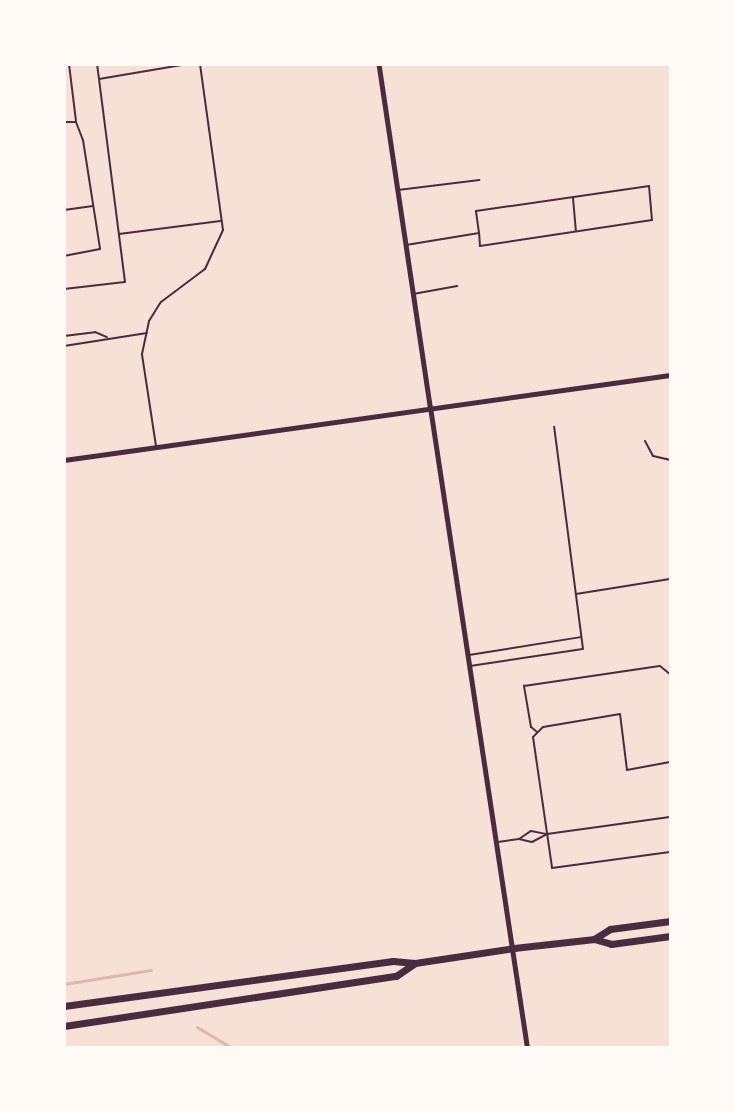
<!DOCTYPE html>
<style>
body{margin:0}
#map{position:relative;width:735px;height:1112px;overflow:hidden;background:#f7e1d7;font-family:"Archivo Narrow",sans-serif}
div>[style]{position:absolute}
.stream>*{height:3px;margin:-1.5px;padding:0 1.5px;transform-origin:1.5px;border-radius:1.5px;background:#dcb8b0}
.service>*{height:2px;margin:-1px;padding:0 1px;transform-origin:1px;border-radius:1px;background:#4a2c40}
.minor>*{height:4.5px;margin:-2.25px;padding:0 2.25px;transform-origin:2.25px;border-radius:2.25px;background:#4a2c40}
.tertiary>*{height:5px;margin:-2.5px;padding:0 2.5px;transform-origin:2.5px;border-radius:2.5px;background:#4a2c40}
.primary>*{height:7px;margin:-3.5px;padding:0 3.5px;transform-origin:3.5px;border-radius:3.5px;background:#4a2c40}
span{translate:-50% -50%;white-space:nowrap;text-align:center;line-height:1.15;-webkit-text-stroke:4.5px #fffaf5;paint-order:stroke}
.frame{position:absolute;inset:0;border:66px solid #fffaf5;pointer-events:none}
</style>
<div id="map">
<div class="stream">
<div style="left:64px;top:984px;width:88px;rotate:-9.1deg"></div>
<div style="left:197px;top:1027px;width:41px;rotate:31deg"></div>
</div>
<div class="service">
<div style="left:69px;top:64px;width:57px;rotate:83deg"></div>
<div style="left:99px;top:79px;width:90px;rotate:-9.6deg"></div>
<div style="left:64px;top:122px;width:12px"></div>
<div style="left:76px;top:122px;width:19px;rotate:69deg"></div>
<div style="left:83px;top:140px;width:110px;rotate:81.1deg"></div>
<div style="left:100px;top:249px;width:37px;rotate:169deg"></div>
<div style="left:398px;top:190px;width:82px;rotate:-7deg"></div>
<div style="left:573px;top:198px;width:33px;rotate:85deg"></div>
<div style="left:64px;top:210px;width:29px;rotate:-8deg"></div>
<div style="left:119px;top:234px;width:102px;rotate:-7.3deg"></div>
<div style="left:406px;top:245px;width:74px;rotate:-9.3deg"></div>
<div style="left:479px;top:233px;width:22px;rotate:-98deg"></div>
<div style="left:476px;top:211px;width:175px;rotate:-8.2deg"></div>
<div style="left:649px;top:186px;width:34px;rotate:85deg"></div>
<div style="left:652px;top:220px;width:174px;rotate:171.4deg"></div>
<div style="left:480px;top:246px;width:13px;rotate:-94deg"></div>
<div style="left:64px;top:289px;width:61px;rotate:-6.5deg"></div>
<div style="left:125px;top:282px;width:220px;rotate:-97.3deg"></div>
<div style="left:413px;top:294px;width:45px;rotate:-10.3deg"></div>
<div style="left:64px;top:336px;width:31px;rotate:-7deg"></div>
<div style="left:95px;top:332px;width:13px;rotate:23deg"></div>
<div style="left:64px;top:346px;width:84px;rotate:-8.9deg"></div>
<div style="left:645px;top:441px;width:17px;rotate:62deg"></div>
<div style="left:653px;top:456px;width:17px;rotate:13deg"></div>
<div style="left:156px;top:446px;width:93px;rotate:-98.7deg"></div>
<div style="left:142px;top:354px;width:34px;rotate:-78deg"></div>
<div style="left:149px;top:321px;width:22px;rotate:-58deg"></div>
<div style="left:161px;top:302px;width:55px;rotate:-36.9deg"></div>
<div style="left:205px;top:269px;width:43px;rotate:-65.2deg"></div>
<div style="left:223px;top:230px;width:168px;rotate:-97.9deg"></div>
<div style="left:576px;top:594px;width:95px;rotate:-9.1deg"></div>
<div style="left:469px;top:655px;width:113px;rotate:-9.1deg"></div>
<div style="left:470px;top:666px;width:114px;rotate:-8.6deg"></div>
<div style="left:583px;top:649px;width:224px;rotate:-97.4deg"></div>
<div style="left:537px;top:732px;width:8px;rotate:-140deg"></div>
<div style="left:531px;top:727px;width:42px;rotate:-99.7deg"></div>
<div style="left:524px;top:686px;width:137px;rotate:-8.4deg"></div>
<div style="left:660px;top:666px;width:13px;rotate:39deg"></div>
<div style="left:670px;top:762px;width:44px;rotate:169.5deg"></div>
<div style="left:627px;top:770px;width:56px;rotate:-97.1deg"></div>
<div style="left:620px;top:714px;width:78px;rotate:170.4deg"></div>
<div style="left:543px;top:727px;width:14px;rotate:135deg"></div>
<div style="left:533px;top:737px;width:132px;rotate:81.7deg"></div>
<div style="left:552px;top:868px;width:119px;rotate:-7.7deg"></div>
<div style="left:519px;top:839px;width:14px;rotate:-34deg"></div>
<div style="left:531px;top:831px;width:15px;rotate:11deg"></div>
<div style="left:498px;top:842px;width:21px;rotate:-8deg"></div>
<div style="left:519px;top:839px;width:13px;rotate:13deg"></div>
<div style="left:532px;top:842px;width:17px;rotate:-28deg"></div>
<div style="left:547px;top:834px;width:124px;rotate:-7.9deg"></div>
</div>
<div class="minor">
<div style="left:379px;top:64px;width:347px;rotate:81.5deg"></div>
</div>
<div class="tertiary">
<div style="left:430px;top:407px;width:648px;rotate:81.39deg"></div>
<div style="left:64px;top:460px;width:612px;rotate:-7.98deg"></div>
</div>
<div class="primary">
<div style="left:594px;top:939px;width:19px;rotate:-32deg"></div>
<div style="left:610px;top:929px;width:61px;rotate:-7.6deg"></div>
<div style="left:64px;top:1006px;width:332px;rotate:-7.8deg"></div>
<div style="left:393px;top:961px;width:22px;rotate:5deg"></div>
<div style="left:415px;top:963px;width:100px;rotate:-8.6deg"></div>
<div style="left:514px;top:948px;width:81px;rotate:-6.4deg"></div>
<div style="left:594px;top:939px;width:18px;rotate:16deg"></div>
<div style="left:611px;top:944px;width:60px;rotate:-7.7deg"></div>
<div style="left:64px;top:1026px;width:336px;rotate:-8.6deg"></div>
<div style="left:396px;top:976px;width:23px;rotate:-34deg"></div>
</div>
<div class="frame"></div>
</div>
